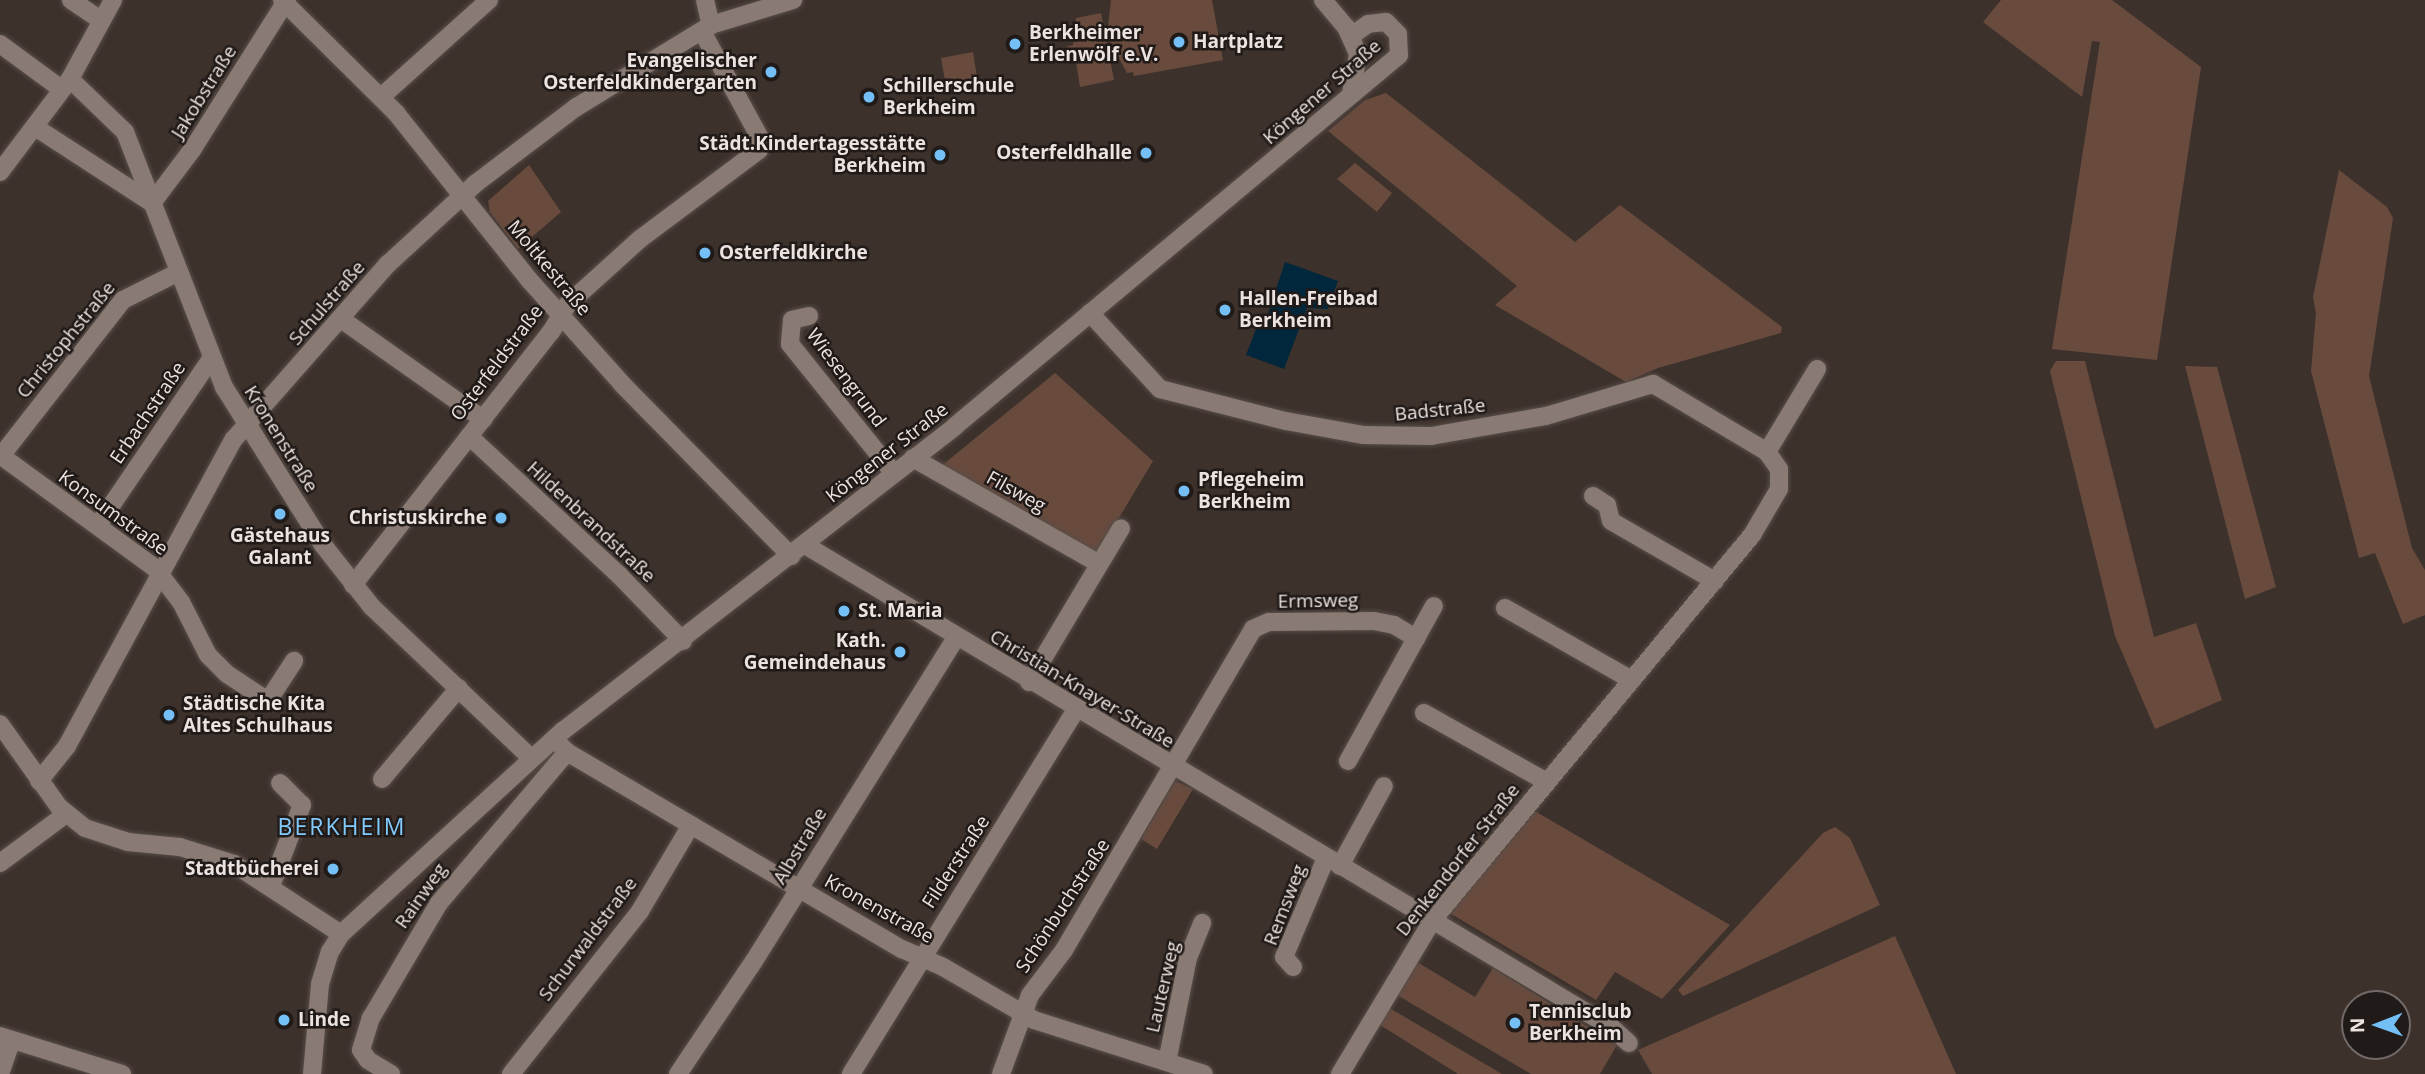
<!DOCTYPE html>
<meta charset="utf-8">
<style>
body{margin:0}
#map{position:relative;width:2425px;height:1074px;overflow:hidden;background:#3d312c;font-family:"Open Sans",sans-serif}
div>[style]{position:absolute}
.green>*{inset:0;background:#694b3e}
.water>*{inset:0;background:#01273d}
.roads{filter:drop-shadow(0 0 2px #584e49) drop-shadow(0 0 2px #584e49)}
.minor>*{height:18px;margin:-9px;padding:0 9px;transform-origin:9px;border-radius:9px;background:#897a74}
.dots>*{width:19px;height:19px;translate:-50% -50%;box-sizing:border-box;border:4px solid #201a18;border-radius:50%}
span{translate:-50% -50%;white-space:nowrap;text-align:center;line-height:1.15;-webkit-text-stroke:5px #201a18;paint-order:stroke}
.poi-label{font-size:19px;color:#ece3e0;font-weight:700}
.left{translate:0 -50%;text-align:left}
.right{translate:-100% -50%;text-align:right}
.street-label{font-size:19px;color:#ece3e0}
.quarter-label{font-size:23px;color:#83cafc;letter-spacing:2px}
.north{position:absolute;left:2341px;top:990px;width:70px;height:70px;box-sizing:border-box;background:#201a18;border:2px solid #726a68;border-radius:50%;rotate:269deg;font-size:19px;font-weight:700;line-height:28px;text-align:center;color:#ece3e0}
.north::after{content:'';display:block;margin:auto;width:24px;height:32px;background:#74c0f6;clip-path:polygon(50% 0,100% 100%,50% 72%,0 100%)}
</style>
<div id="map">
<div class="green">
<div style="clip-path:polygon(1111px 0,1212px 0,1223px 60px,1134px 76px,1133px 72px,1127px 73px,1107px 36px)"></div>
<div style="clip-path:polygon(2001px 0,2112px 0,2201px 67px,2157px 360px,2052px 349px,2100px 42px,2092px 41px,2082px 97px,1983px 22px)"></div>
<div style="clip-path:polygon(1101px 13px,1114px 80px,1080px 87px,1076px 62px,1068px 63px,1065px 47px,1073px 45px,1076px 18px)"></div>
<div style="clip-path:polygon(973px 52px,978px 84px,947px 91px,941px 58px)"></div>
<div style="clip-path:polygon(1386px 93px,1575px 242px,1620px 205px,1782px 327px,1781px 333px,1658px 368px,1626px 382px,1495px 305px,1517px 286px,1328px 131px,1365px 100px)"></div>
<div style="clip-path:polygon(1355px 163px,1392px 193px,1377px 212px,1337px 179px)"></div>
<div style="clip-path:polygon(529px 165px,561px 212px,518px 249px,490px 212px,488px 201px)"></div>
<div style="clip-path:polygon(2339px 170px,2387px 207px,2393px 218px,2369px 376px,2412px 548px,2425px 570px,2425px 615px,2403px 624px,2375px 553px,2359px 558px,2311px 371px,2316px 313px,2313px 297px)"></div>
<div style="clip-path:polygon(2056px 361px,2085px 361px,2154px 637px,2196px 623px,2222px 700px,2155px 729px,2115px 636px,2050px 371px)"></div>
<div style="clip-path:polygon(2185px 366px,2217px 367px,2276px 587px,2245px 599px)"></div>
<div style="clip-path:polygon(1055px 373px,1153px 461px,1098px 553px,940px 467px)"></div>
<div style="clip-path:polygon(1175px 781px,1193px 789px,1157px 849px,1141px 839px)"></div>
<div style="clip-path:polygon(1533px 810px,1730px 925px,1662px 999px,1615px 972px,1596px 1000px,1448px 912px)"></div>
<div style="clip-path:polygon(1835px 827px,1850px 838px,1880px 905px,1683px 996px,1678px 990px,1823px 833px)"></div>
<div style="clip-path:polygon(1895px 936px,1956px 1074px,1652px 1074px,1638px 1050px)"></div>
<div style="clip-path:polygon(1417px 962px,1475px 997px,1493px 968px,1617px 1045px,1600px 1074px,1531px 1074px,1397px 995px)"></div>
<div style="clip-path:polygon(1386px 1006px,1502px 1074px,1458px 1074px,1377px 1023px)"></div>
</div>
<div class="water">
<div style="clip-path:polygon(1285px 262px,1338px 281px,1328px 309px,1307px 308px,1284px 369px,1246px 355px,1258px 324px,1264px 326px)"></div>
</div>
<div class="roads">
<div class="minor">
<div style="left:71px;top:0;width:37px;rotate:34deg"></div>
<div style="left:282px;top:0;width:161px;rotate:44.7deg"></div>
<div style="left:396px;top:113px;width:216px;rotate:51.4deg"></div>
<div style="left:531px;top:282px;width:138px;rotate:48.2deg"></div>
<div style="left:623px;top:385px;width:240px;rotate:45.5deg"></div>
<div style="left:705px;top:0;width:26px;rotate:77deg"></div>
<div style="left:1323px;top:0;width:35px;rotate:50deg"></div>
<div style="left:1346px;top:27px;width:30px;rotate:66deg"></div>
<div style="left:1358px;top:54px;width:39px;rotate:100deg"></div>
<div style="left:0;top:44px;width:74px;rotate:36.3deg"></div>
<div style="left:70px;top:79px;width:76px;rotate:43.9deg"></div>
<div style="left:125px;top:132px;width:274px;rotate:68.8deg"></div>
<div style="left:224px;top:387px;width:186px;rotate:57.9deg"></div>
<div style="left:323px;top:545px;width:79px;rotate:51.7deg"></div>
<div style="left:372px;top:607px;width:219px;rotate:43.5deg"></div>
<div style="left:381px;top:97px;width:145px;rotate:-41.9deg"></div>
<div style="left:35px;top:127px;width:140px;rotate:33deg"></div>
<div style="left:0;top:172px;width:116px;rotate:-53deg"></div>
<div style="left:70px;top:79px;width:90px;rotate:-61.4deg"></div>
<div style="left:152px;top:203px;width:66px;rotate:-53deg"></div>
<div style="left:192px;top:150px;width:178px;rotate:-57.7deg"></div>
<div style="left:1090px;top:313px;width:103px;rotate:47.4deg"></div>
<div style="left:1160px;top:389px;width:130px;rotate:14.3deg"></div>
<div style="left:1286px;top:421px;width:78px;rotate:10.3deg"></div>
<div style="left:1363px;top:435px;width:68px;rotate:0.8deg"></div>
<div style="left:1431px;top:436px;width:117px;rotate:-9.9deg"></div>
<div style="left:1546px;top:416px;width:112px;rotate:-16.7deg"></div>
<div style="left:1653px;top:384px;width:133px;rotate:30.8deg"></div>
<div style="left:1767px;top:452px;width:21px;rotate:55deg"></div>
<div style="left:1779px;top:469px;width:20px;rotate:90deg"></div>
<div style="left:1779px;top:489px;width:53px;rotate:120.4deg"></div>
<div style="left:1752px;top:535px;width:501px;rotate:129.66deg"></div>
<div style="left:1432px;top:921px;width:179px;rotate:121deg"></div>
<div style="left:809px;top:316px;width:17px;rotate:167deg"></div>
<div style="left:792px;top:320px;width:24px;rotate:95deg"></div>
<div style="left:790px;top:344px;width:164px;rotate:51.2deg"></div>
<div style="left:341px;top:319px;width:174px;rotate:35.2deg"></div>
<div style="left:469px;top:436px;width:205px;rotate:42.8deg"></div>
<div style="left:619px;top:575px;width:92px;rotate:45.9deg"></div>
<div style="left:1767px;top:452px;width:97px;rotate:-58.9deg"></div>
<div style="left:0;top:455px;width:192px;rotate:36.1deg"></div>
<div style="left:155px;top:568px;width:43px;rotate:52.6deg"></div>
<div style="left:181px;top:602px;width:59px;rotate:63deg"></div>
<div style="left:208px;top:655px;width:27px;rotate:45deg"></div>
<div style="left:227px;top:674px;width:49px;rotate:33.4deg"></div>
<div style="left:268px;top:701px;width:48px;rotate:-57deg"></div>
<div style="left:1px;top:456px;width:198px;rotate:-52deg"></div>
<div style="left:123px;top:300px;width:63px;rotate:-26.6deg"></div>
<div style="left:913px;top:458px;width:213px;rotate:29.6deg"></div>
<div style="left:1593px;top:496px;width:17px;rotate:33deg"></div>
<div style="left:1607px;top:505px;width:16px;rotate:76deg"></div>
<div style="left:1611px;top:521px;width:120px;rotate:30deg"></div>
<div style="left:98px;top:525px;width:201px;rotate:-55.8deg"></div>
<div style="left:805px;top:545px;width:939px;rotate:30.88deg"></div>
<div style="left:1611px;top:1027px;width:24px;rotate:42deg"></div>
<div style="left:353px;top:585px;width:321px;rotate:-52deg"></div>
<div style="left:551px;top:332px;width:31px;rotate:-59deg"></div>
<div style="left:567px;top:305px;width:98px;rotate:-42.1deg"></div>
<div style="left:640px;top:239px;width:149px;rotate:-36.8deg"></div>
<div style="left:759px;top:150px;width:12px;rotate:-85deg"></div>
<div style="left:760px;top:138px;width:119px;rotate:-118.5deg"></div>
<div style="left:1505px;top:608px;width:146px;rotate:29.6deg"></div>
<div style="left:1029px;top:682px;width:179px;rotate:-59.1deg"></div>
<div style="left:1424px;top:713px;width:141px;rotate:29.3deg"></div>
<div style="left:0;top:724px;width:102px;rotate:54.6deg"></div>
<div style="left:59px;top:807px;width:33px;rotate:39deg"></div>
<div style="left:85px;top:828px;width:45px;rotate:18deg"></div>
<div style="left:128px;top:842px;width:52px;rotate:5.5deg"></div>
<div style="left:180px;top:847px;width:57px;rotate:17.5deg"></div>
<div style="left:234px;top:864px;width:128px;rotate:33.2deg"></div>
<div style="left:554px;top:739px;width:18px;rotate:45deg"></div>
<div style="left:567px;top:752px;width:389px;rotate:30.5deg"></div>
<div style="left:902px;top:949px;width:45px;rotate:23.7deg"></div>
<div style="left:943px;top:967px;width:105px;rotate:30.2deg"></div>
<div style="left:1034px;top:1020px;width:178px;rotate:17.6deg"></div>
<div style="left:1348px;top:761px;width:177px;rotate:-61deg"></div>
<div style="left:382px;top:779px;width:119px;rotate:-49.8deg"></div>
<div style="left:39px;top:781px;width:45px;rotate:-51.3deg"></div>
<div style="left:67px;top:746px;width:349px;rotate:-61.5deg"></div>
<div style="left:234px;top:439px;width:233px;rotate:-48.7deg"></div>
<div style="left:388px;top:264px;width:118px;rotate:-42.6deg"></div>
<div style="left:475px;top:184px;width:126px;rotate:-37.2deg"></div>
<div style="left:575px;top:108px;width:159px;rotate:-31.4deg"></div>
<div style="left:711px;top:25px;width:86px;rotate:-17deg"></div>
<div style="left:0;top:863px;width:82px;rotate:-36.6deg"></div>
<div style="left:1340px;top:866px;width:91px;rotate:-61.2deg"></div>
<div style="left:271px;top:886px;width:87px;rotate:-69.1deg"></div>
<div style="left:302px;top:805px;width:31px;rotate:-135deg"></div>
<div style="left:1293px;top:967px;width:13px;rotate:-132deg"></div>
<div style="left:1284px;top:957px;width:108px;rotate:-67deg"></div>
<div style="left:0;top:1036px;width:128px;rotate:17.3deg"></div>
<div style="left:1167px;top:1062px;width:106px;rotate:-78.6deg"></div>
<div style="left:1188px;top:958px;width:38px;rotate:-68deg"></div>
<div style="left:0;top:1074px;width:36px;rotate:-71deg"></div>
<div style="left:312px;top:1074px;width:90px;rotate:-84.9deg"></div>
<div style="left:320px;top:984px;width:34px;rotate:-73deg"></div>
<div style="left:330px;top:952px;width:21px;rotate:-59deg"></div>
<div style="left:341px;top:934px;width:302px;rotate:-42.5deg"></div>
<div style="left:564px;top:730px;width:494px;rotate:-37.8deg"></div>
<div style="left:954px;top:427px;width:580px;rotate:-39.89deg"></div>
<div style="left:1399px;top:55px;width:21px;rotate:-93deg"></div>
<div style="left:1398px;top:34px;width:17px;rotate:-135deg"></div>
<div style="left:1386px;top:22px;width:18px;rotate:174deg"></div>
<div style="left:1368px;top:24px;width:21px;rotate:145deg"></div>
<div style="left:391px;top:1074px;width:27px;rotate:-149deg"></div>
<div style="left:368px;top:1060px;width:12px;rotate:-125deg"></div>
<div style="left:361px;top:1050px;width:34px;rotate:-73deg"></div>
<div style="left:371px;top:1018px;width:134px;rotate:-59.4deg"></div>
<div style="left:439px;top:903px;width:198px;rotate:-49.7deg"></div>
<div style="left:511px;top:1074px;width:208px;rotate:-51.6deg"></div>
<div style="left:640px;top:911px;width:100px;rotate:-59.3deg"></div>
<div style="left:678px;top:1074px;width:136px;rotate:-56.1deg"></div>
<div style="left:754px;top:961px;width:381px;rotate:-58deg"></div>
<div style="left:851px;top:1074px;width:428px;rotate:-58.3deg"></div>
<div style="left:1001px;top:1074px;width:84px;rotate:-69.8deg"></div>
<div style="left:1030px;top:995px;width:56px;rotate:-52.9deg"></div>
<div style="left:1064px;top:950px;width:373px;rotate:-59.5deg"></div>
<div style="left:1253px;top:629px;width:17px;rotate:-24deg"></div>
<div style="left:1269px;top:622px;width:105px;rotate:-0.5deg"></div>
<div style="left:1374px;top:621px;width:20px;rotate:11deg"></div>
<div style="left:1394px;top:625px;width:26px;rotate:31deg"></div>
</div>
</div>
<div class="dots">
<div style="left:1179px;top:42px;background:#74c0f6"></div>
<div style="left:1015px;top:44px;background:#74c0f6"></div>
<div style="left:771px;top:72px;background:#74c0f6"></div>
<div style="left:869px;top:97px;background:#74c0f6"></div>
<div style="left:1146px;top:153px;background:#74c0f6"></div>
<div style="left:940px;top:155px;background:#74c0f6"></div>
<div style="left:705px;top:253px;background:#74c0f6"></div>
<div style="left:1225px;top:310px;background:#74c0f6"></div>
<div style="left:1184px;top:491px;background:#74c0f6"></div>
<div style="left:280px;top:514px;background:#74c0f6"></div>
<div style="left:501px;top:518px;background:#74c0f6"></div>
<div style="left:844px;top:611px;background:#74c0f6"></div>
<div style="left:900px;top:652px;background:#74c0f6"></div>
<div style="left:169px;top:715px;background:#74c0f6"></div>
<div style="left:333px;top:869px;background:#74c0f6"></div>
<div style="left:284px;top:1020px;background:#74c0f6"></div>
<div style="left:1515px;top:1023px;background:#74c0f6"></div>
</div>
<div class="poi-label">
<span class="left" style="left:1029px;top:44px">Berkheimer<br>Erlenwölf e.V.</span>
<span class="left" style="left:1193px;top:42px">Hartplatz</span>
<span class="right" style="left:757px;top:72px">Evangelischer<br>Osterfeldkindergarten</span>
<span class="left" style="left:883px;top:97px">Schillerschule<br>Berkheim</span>
<span class="right" style="left:926px;top:155px">Städt.Kindertagesstätte<br>Berkheim</span>
<span class="right" style="left:1132px;top:153px">Osterfeldhalle</span>
<span class="left" style="left:719px;top:253px">Osterfeldkirche</span>
<span class="left" style="left:1239px;top:310px">Hallen-Freibad<br>Berkheim</span>
<span class="left" style="left:1198px;top:491px">Pflegeheim<br>Berkheim</span>
<span class="right" style="left:487px;top:518px">Christuskirche</span>
<span style="left:280px;top:547px">Gästehaus<br>Galant</span>
<span class="left" style="left:858px;top:611px">St. Maria</span>
<span class="right" style="left:886px;top:652px">Kath.<br>Gemeindehaus</span>
<span class="left" style="left:183px;top:715px">Städtische Kita<br>Altes Schulhaus</span>
<span class="right" style="left:319px;top:869px">Stadtbücherei</span>
<span class="left" style="left:1529px;top:1023px">Tennisclub<br>Berkheim</span>
<span class="left" style="left:298px;top:1020px">Linde</span>
</div>
<div class="street-label">
<span style="left:204px;top:92px;rotate:-58deg">Jakobstraße</span>
<span style="left:1322px;top:92px;rotate:-41deg">Köngener Straße</span>
<span style="left:549px;top:268px;rotate:50deg">Moltkestraße</span>
<span style="left:327px;top:303px;rotate:-49deg">Schulstraße</span>
<span style="left:66px;top:340px;rotate:-51deg">Christophstraße</span>
<span style="left:497px;top:363px;rotate:-53deg">Osterfeldstraße</span>
<span style="left:846px;top:378px;rotate:53deg">Wiesengrund</span>
<span style="left:1440px;top:410px;rotate:-6deg">Badstraße</span>
<span style="left:148px;top:413px;rotate:-56deg">Erbachstraße</span>
<span style="left:281px;top:439px;rotate:58deg">Kronenstraße</span>
<span style="left:887px;top:453px;rotate:-38deg">Köngener Straße</span>
<span style="left:1016px;top:492px;rotate:29deg">Filsweg</span>
<span style="left:113px;top:513px;rotate:36deg">Konsumstraße</span>
<span style="left:591px;top:522px;rotate:43deg">Hildenbrandstraße</span>
<span style="left:1318px;top:601px;rotate:-1deg">Ermsweg</span>
<span style="left:1082px;top:689px;rotate:31deg">Christian-Knayer-Straße</span>
<span style="left:800px;top:846px;rotate:-59deg">Albstraße</span>
<span style="left:1458px;top:860px;rotate:-52deg">Denkendorfer Straße</span>
<span style="left:956px;top:862px;rotate:-57deg">Filderstraße</span>
<span style="left:421px;top:896px;rotate:-55deg">Rainweg</span>
<span style="left:1285px;top:905px;rotate:-69deg">Remsweg</span>
<span style="left:1063px;top:906px;rotate:-57deg">Schönbuchstraße</span>
<span style="left:879px;top:909px;rotate:29deg">Kronenstraße</span>
<span style="left:588px;top:939px;rotate:-53deg">Schurwaldstraße</span>
<span style="left:1163px;top:987px;rotate:-77deg">Lauterweg</span>
</div>
<div class="quarter-label">
<span style="left:342px;top:826px">BERKHEIM</span>
</div>
<div class="north">N</div>
</div>
